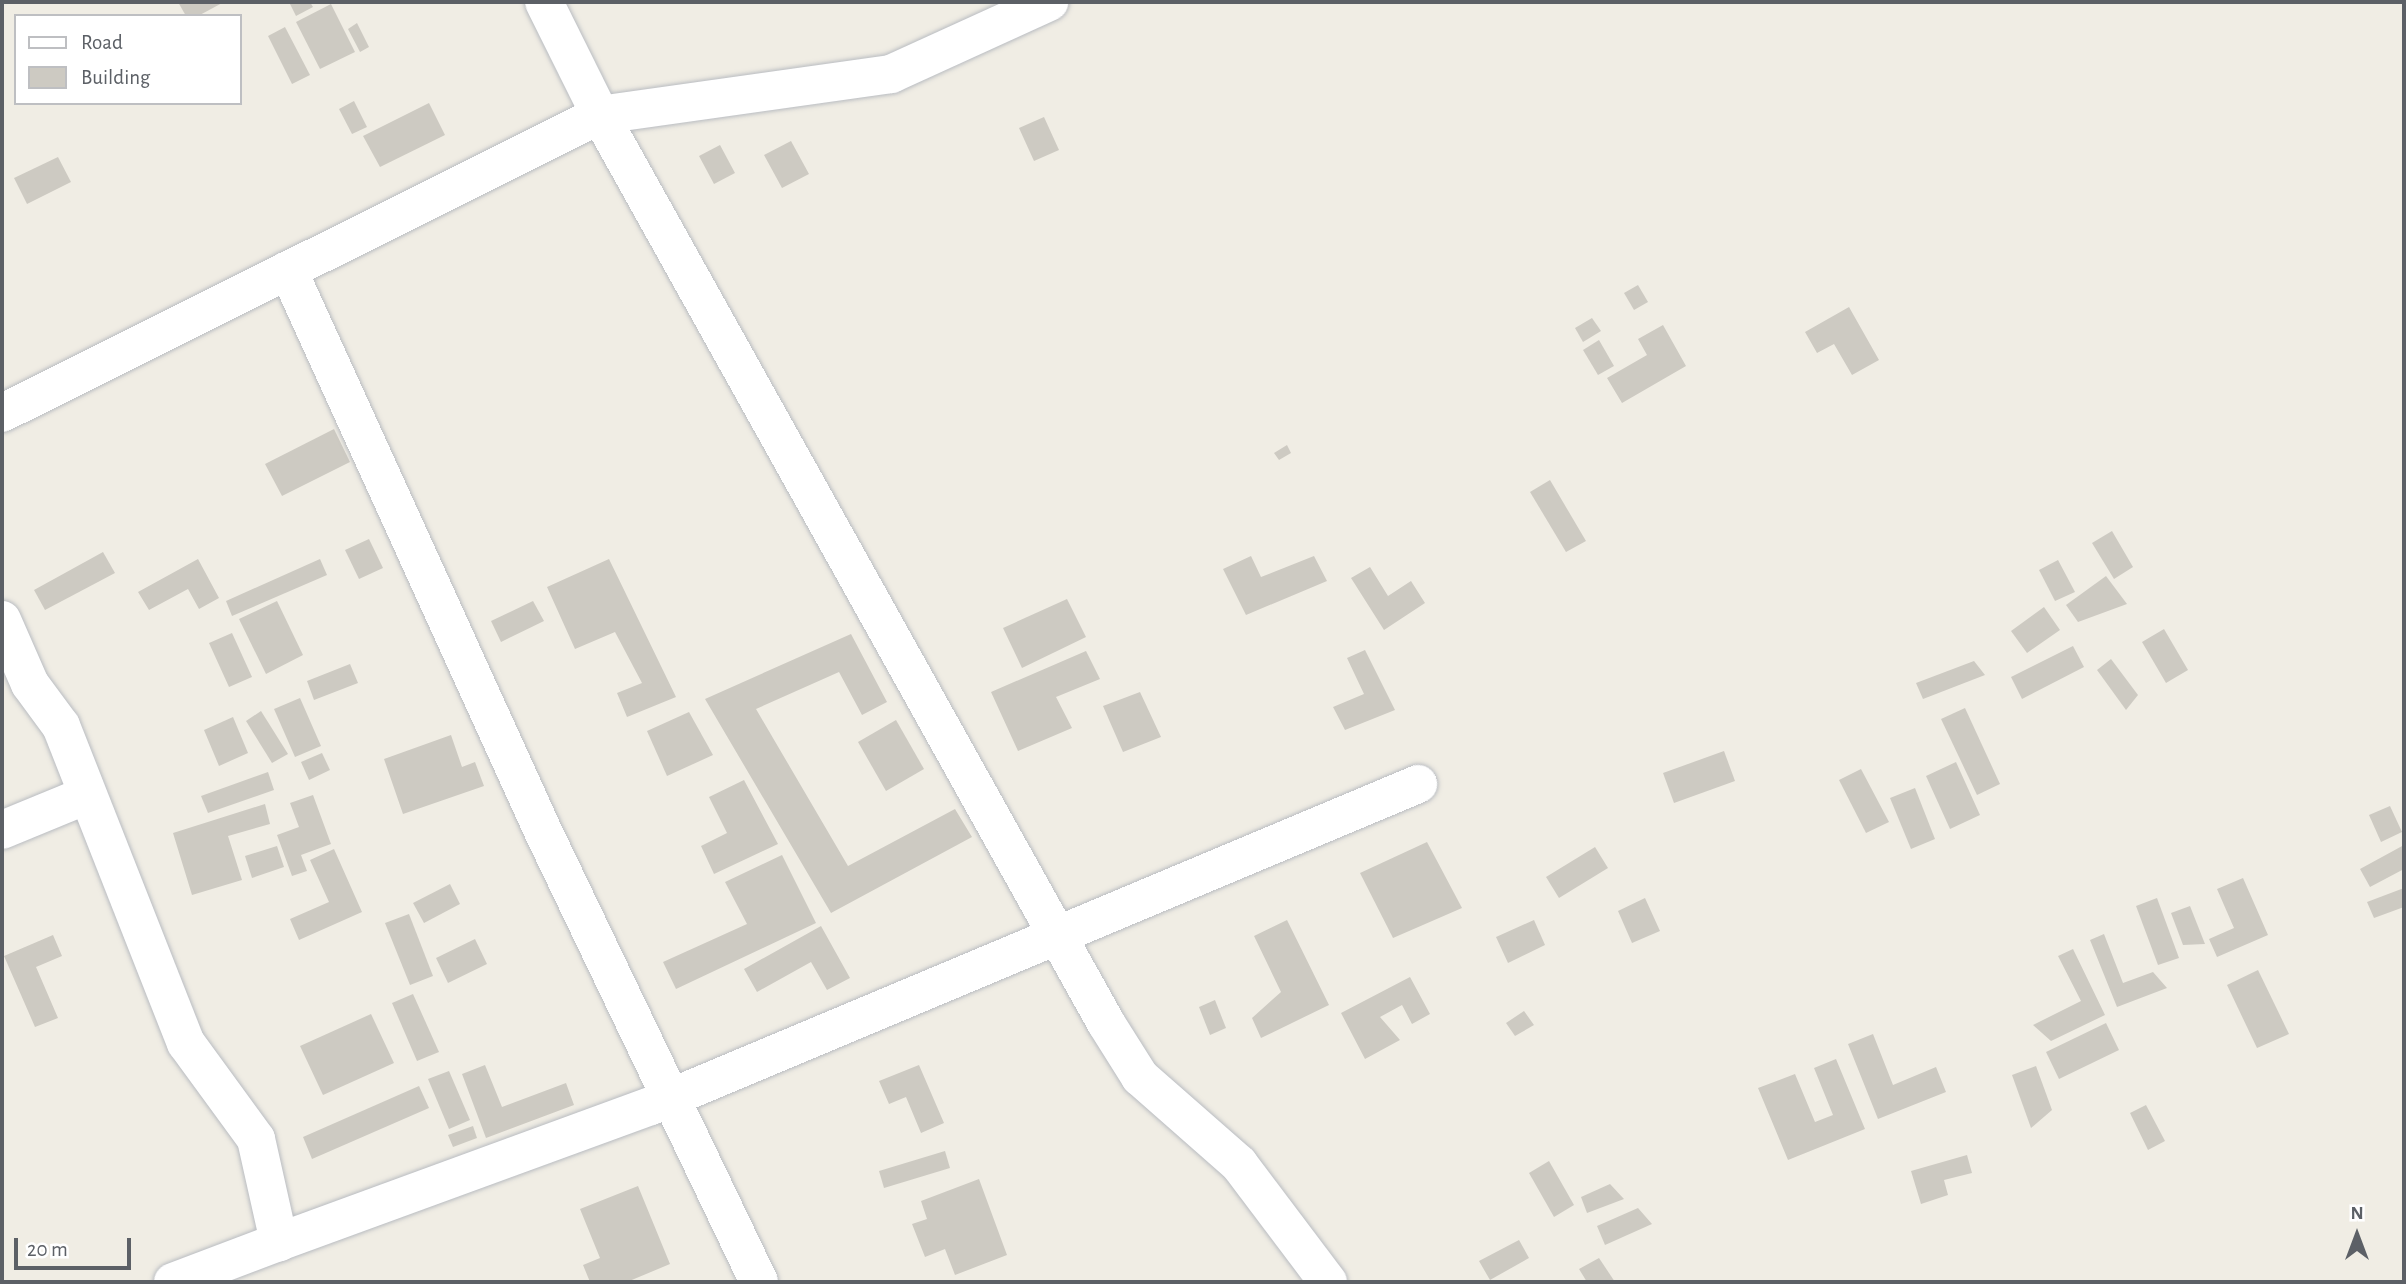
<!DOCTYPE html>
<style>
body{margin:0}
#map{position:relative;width:2406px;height:1284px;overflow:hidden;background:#f0ede4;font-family:"Alegreya Sans",sans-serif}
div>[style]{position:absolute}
.building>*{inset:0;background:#cdcac2}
.roads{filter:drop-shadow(0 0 2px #b9bcc1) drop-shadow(0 0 2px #b9bcc1)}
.street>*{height:38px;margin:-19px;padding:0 19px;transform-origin:19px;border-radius:19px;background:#fff}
span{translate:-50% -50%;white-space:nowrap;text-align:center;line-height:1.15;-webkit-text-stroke:5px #fff;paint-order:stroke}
.frame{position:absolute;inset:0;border:4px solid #5c6066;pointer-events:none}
.legend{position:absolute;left:14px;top:14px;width:228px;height:91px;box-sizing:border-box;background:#fff;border:2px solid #bebfc2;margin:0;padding:9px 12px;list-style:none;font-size:21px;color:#5c6066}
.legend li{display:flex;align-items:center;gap:14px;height:35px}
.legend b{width:35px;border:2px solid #bebfc2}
.north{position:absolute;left:2322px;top:1200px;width:70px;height:70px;-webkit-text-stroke:5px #fff;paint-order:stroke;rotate:0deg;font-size:19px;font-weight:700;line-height:28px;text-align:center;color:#5c6066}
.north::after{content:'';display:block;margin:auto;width:24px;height:32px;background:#5c6066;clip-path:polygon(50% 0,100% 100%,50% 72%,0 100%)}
.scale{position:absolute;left:14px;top:1238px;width:117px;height:32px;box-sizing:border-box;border:4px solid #5c6066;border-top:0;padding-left:9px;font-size:21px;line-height:24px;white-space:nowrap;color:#5c6066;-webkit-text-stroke:5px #fff;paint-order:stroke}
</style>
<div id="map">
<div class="building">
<div style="clip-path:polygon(178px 2px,224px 2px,198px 16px,186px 16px)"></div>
<div style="clip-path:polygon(289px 2px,310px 2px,313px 7px,296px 16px)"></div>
<div style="clip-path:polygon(331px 4px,355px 52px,320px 69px,296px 22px)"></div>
<div style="clip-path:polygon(357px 23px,369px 47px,360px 52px,348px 29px)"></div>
<div style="clip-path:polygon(285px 27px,310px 75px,292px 84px,268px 36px)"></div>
<div style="clip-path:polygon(354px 101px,367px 127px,352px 134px,339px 109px)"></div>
<div style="clip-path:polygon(429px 103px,445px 135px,380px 167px,363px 136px)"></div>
<div style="clip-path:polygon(1044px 117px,1059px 150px,1034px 161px,1019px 128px)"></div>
<div style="clip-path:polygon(791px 141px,809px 174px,782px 188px,764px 155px)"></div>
<div style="clip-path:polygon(720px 145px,735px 173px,714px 184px,699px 156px)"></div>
<div style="clip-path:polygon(58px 157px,71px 182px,27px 204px,14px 178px)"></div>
<div style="clip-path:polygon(1638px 285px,1648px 302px,1634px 310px,1624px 293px)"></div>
<div style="clip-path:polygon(1849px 307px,1879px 360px,1852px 375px,1834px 344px,1817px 353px,1805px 332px)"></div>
<div style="clip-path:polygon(1592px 318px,1601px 331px,1583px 342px,1575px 328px)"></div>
<div style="clip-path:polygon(1663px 325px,1686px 366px,1622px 403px,1607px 378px,1647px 355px,1638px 339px)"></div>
<div style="clip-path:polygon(1599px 340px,1614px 366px,1598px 375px,1583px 350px)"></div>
<div style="clip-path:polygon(334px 429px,350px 462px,282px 496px,265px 464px)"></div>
<div style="clip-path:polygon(1287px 445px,1291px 453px,1279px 460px,1274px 453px)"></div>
<div style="clip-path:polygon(1550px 480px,1586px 541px,1566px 552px,1530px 492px)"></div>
<div style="clip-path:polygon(2112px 531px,2133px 567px,2114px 579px,2092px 543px)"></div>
<div style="clip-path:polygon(369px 539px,383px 568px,359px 579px,345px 550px)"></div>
<div style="clip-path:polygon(103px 552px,115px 573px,45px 610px,34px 590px)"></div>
<div style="clip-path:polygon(1251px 556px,1261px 577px,1314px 556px,1327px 581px,1246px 615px,1223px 569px)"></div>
<div style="clip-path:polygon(198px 559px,219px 598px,199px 609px,188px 589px,149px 610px,138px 592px)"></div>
<div style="clip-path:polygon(320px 559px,327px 575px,232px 616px,226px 601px)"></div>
<div style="clip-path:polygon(609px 559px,676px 697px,627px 717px,617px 693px,642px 683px,615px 632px,575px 649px,547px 587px)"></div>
<div style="clip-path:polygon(2058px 560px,2075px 592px,2055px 601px,2039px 570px)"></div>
<div style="clip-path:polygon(1370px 567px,1388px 596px,1411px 581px,1425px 603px,1384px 630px,1351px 578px)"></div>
<div style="clip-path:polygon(2106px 576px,2127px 604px,2078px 622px,2066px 605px)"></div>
<div style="clip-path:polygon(1067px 599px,1086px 637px,1022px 668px,1003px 628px)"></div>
<div style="clip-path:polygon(277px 601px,303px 655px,266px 674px,239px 619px)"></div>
<div style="clip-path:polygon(533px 601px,544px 621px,501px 642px,491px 621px)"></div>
<div style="clip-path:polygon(2044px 607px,2060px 630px,2027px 653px,2011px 631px)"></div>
<div style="clip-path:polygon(2164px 629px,2188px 670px,2166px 683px,2142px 642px)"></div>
<div style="clip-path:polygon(232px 633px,252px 677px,229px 687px,209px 643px)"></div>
<div style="clip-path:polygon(851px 634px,887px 702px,862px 715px,839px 672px,756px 709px,848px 866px,955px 809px,972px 837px,831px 913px,705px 699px)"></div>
<div style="clip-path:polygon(2073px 646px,2084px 667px,2022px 699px,2011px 677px)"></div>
<div style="clip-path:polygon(1365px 650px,1395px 710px,1345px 730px,1333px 707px,1364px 694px,1347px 658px)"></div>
<div style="clip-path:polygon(1086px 651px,1100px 679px,1056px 697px,1072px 728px,1018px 751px,991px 692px)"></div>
<div style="clip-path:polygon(2111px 659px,2138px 695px,2126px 710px,2097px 670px)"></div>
<div style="clip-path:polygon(1974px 661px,1985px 675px,1923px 699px,1916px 683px)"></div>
<div style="clip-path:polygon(350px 664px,358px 683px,314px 700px,307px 681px)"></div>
<div style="clip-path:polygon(1140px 692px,1161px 737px,1123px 752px,1103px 706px)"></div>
<div style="clip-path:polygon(300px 698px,321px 746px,295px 757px,274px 709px)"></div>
<div style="clip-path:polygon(1965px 708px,2000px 784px,1977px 795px,1941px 719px)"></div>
<div style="clip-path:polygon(261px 711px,288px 754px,272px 763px,246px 721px)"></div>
<div style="clip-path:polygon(689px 712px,713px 755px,667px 776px,647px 731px)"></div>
<div style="clip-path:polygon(233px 717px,248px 753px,219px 766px,204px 730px)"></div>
<div style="clip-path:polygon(896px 720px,924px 769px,886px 791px,858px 742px)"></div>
<div style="clip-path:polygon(451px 735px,462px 767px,475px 762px,484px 786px,403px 814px,384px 759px)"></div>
<div style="clip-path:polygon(1724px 751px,1735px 781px,1674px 803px,1663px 773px)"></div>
<div style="clip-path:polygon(322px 753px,330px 770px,309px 780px,301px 762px)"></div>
<div style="clip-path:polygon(1956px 762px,1980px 815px,1950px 829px,1926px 776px)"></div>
<div style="clip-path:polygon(1861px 769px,1889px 822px,1866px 833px,1839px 780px)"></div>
<div style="clip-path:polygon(268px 772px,274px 790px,208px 813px,201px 796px)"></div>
<div style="clip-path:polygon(744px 780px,778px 844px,714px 874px,701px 846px,727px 833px,709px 797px)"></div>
<div style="clip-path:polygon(1915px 788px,1935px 839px,1911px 849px,1890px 798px)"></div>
<div style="clip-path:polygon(313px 795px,331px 844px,301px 855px,307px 871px,292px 876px,277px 835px,299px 827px,290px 803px)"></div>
<div style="clip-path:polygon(265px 804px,270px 824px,228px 836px,242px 880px,192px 895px,173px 833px)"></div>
<div style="clip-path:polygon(2390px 806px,2402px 832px,2381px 842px,2369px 815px)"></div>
<div style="clip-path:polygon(1427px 842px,1462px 908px,1393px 938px,1360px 873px)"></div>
<div style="clip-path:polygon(2404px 845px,2404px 869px,2370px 887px,2360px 869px)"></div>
<div style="clip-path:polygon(277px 846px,284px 867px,252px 878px,245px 856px)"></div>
<div style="clip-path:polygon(1595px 847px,1608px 868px,1559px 898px,1546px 877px)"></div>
<div style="clip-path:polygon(334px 849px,362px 912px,299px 940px,290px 919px,329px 902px,310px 860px)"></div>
<div style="clip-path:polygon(782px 855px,816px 923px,676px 989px,663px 962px,747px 924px,725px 882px)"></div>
<div style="clip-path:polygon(2243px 878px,2268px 935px,2217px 957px,2209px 939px,2234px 928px,2217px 889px)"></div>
<div style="clip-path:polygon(450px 884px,460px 904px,424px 923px,413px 903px)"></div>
<div style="clip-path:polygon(2404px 888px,2404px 907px,2374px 918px,2367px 902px)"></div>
<div style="clip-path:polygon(1645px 898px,1660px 931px,1632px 943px,1618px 911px)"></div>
<div style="clip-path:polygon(2157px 898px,2179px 958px,2158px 965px,2136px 906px)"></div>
<div style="clip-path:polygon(2190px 906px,2205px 944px,2183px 945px,2171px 913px)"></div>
<div style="clip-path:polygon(409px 914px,433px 976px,410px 985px,385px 923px)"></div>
<div style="clip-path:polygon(1287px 920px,1329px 1005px,1261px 1038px,1252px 1018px,1281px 992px,1254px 936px)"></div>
<div style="clip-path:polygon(1534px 920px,1545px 945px,1508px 963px,1496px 937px)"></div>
<div style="clip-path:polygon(821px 926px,850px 978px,827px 990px,811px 962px,757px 992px,744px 969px)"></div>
<div style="clip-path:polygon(2104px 934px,2123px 983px,2153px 972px,2167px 988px,2117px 1007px,2090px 940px)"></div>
<div style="clip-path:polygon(53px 935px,62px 956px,36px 967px,58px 1018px,35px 1027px,4px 956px)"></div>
<div style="clip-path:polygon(475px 939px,487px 964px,448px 983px,436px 958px)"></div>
<div style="clip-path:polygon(2073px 949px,2105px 1015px,2051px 1041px,2033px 1025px,2081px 1001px,2058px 956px)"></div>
<div style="clip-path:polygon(2258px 970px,2289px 1034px,2257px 1048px,2227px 985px)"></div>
<div style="clip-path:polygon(1410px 977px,1430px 1014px,1412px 1024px,1402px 1005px,1380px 1017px,1400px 1040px,1365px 1059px,1341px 1013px)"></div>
<div style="clip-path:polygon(413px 994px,439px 1052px,417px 1061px,392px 1003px)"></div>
<div style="clip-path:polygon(1215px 1000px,1226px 1028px,1210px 1035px,1199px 1007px)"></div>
<div style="clip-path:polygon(1524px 1011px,1534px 1025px,1515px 1036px,1506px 1023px)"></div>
<div style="clip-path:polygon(371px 1014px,394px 1063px,323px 1095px,300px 1046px)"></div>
<div style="clip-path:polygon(2106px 1023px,2119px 1050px,2059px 1079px,2046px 1052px)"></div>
<div style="clip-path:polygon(1873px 1034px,1893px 1085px,1936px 1067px,1946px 1092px,1878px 1119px,1848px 1044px)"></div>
<div style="clip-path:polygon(1836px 1059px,1865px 1129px,1788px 1160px,1758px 1088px,1795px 1074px,1815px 1122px,1833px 1115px,1814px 1068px)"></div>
<div style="clip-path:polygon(485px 1065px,502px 1107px,566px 1083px,574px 1105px,486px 1138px,462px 1074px)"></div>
<div style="clip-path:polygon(919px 1065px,944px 1123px,921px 1133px,906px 1097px,889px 1104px,879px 1081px)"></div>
<div style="clip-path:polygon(2036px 1066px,2052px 1110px,2031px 1128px,2012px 1075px)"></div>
<div style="clip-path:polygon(449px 1071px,470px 1120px,449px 1129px,428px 1079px)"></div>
<div style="clip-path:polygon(419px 1086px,429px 1108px,312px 1159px,303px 1137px)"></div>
<div style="clip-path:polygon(2146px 1105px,2165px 1141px,2148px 1150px,2130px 1113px)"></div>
<div style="clip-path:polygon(473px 1126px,477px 1138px,453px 1147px,448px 1135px)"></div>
<div style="clip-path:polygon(945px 1151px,950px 1168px,884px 1188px,879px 1171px)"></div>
<div style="clip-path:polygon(1967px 1155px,1972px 1173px,1944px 1180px,1948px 1195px,1921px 1204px,1911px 1171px)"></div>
<div style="clip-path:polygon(1549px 1161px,1574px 1205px,1554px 1217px,1529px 1173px)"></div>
<div style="clip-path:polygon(979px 1179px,1007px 1255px,955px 1275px,945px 1249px,925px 1257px,912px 1224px,927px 1219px,921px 1201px)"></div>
<div style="clip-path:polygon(1610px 1184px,1624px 1199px,1587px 1213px,1581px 1197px)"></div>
<div style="clip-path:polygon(638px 1186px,670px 1264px,627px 1282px,590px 1282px,583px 1265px,600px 1258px,580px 1209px)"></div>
<div style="clip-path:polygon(1638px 1208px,1652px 1224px,1605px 1245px,1597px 1226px)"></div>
<div style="clip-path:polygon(1519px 1240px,1529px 1258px,1490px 1280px,1479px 1261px)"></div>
<div style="clip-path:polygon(1599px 1258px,1615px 1282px,1587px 1282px,1579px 1269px)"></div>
</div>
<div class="roads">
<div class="street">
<div style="left:544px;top:2px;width:126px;rotate:63.6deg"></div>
<div style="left:600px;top:115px;width:1039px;rotate:60.87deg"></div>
<div style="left:1106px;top:1023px;width:64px;rotate:57.8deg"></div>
<div style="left:1140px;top:1077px;width:132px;rotate:41.3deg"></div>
<div style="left:1239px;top:1164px;width:148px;rotate:53deg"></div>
<div style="left:288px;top:270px;width:614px;rotate:65.56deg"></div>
<div style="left:542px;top:829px;width:502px;rotate:64.4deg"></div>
<div style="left:2px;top:413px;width:668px;rotate:-26.49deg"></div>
<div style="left:600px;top:115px;width:294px;rotate:-8deg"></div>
<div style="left:891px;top:74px;width:174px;rotate:-24.5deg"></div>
<div style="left:2px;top:620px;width:70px;rotate:66.4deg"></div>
<div style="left:30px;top:684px;width:52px;rotate:53.6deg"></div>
<div style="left:61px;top:726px;width:341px;rotate:68.5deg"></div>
<div style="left:186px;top:1043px;width:119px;rotate:53.9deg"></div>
<div style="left:256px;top:1139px;width:106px;rotate:77.4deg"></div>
<div style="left:279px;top:1242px;width:396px;rotate:-20.1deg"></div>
<div style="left:651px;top:1106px;width:832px;rotate:-22.77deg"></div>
<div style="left:2px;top:830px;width:92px;rotate:-22.4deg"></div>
<div style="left:173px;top:1282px;width:113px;rotate:-20.7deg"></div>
</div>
</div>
<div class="frame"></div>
<ul class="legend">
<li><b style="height:9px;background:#fff"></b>Road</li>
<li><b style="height:19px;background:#cdcac2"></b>Building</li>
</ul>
<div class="north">N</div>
<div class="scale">20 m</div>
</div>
